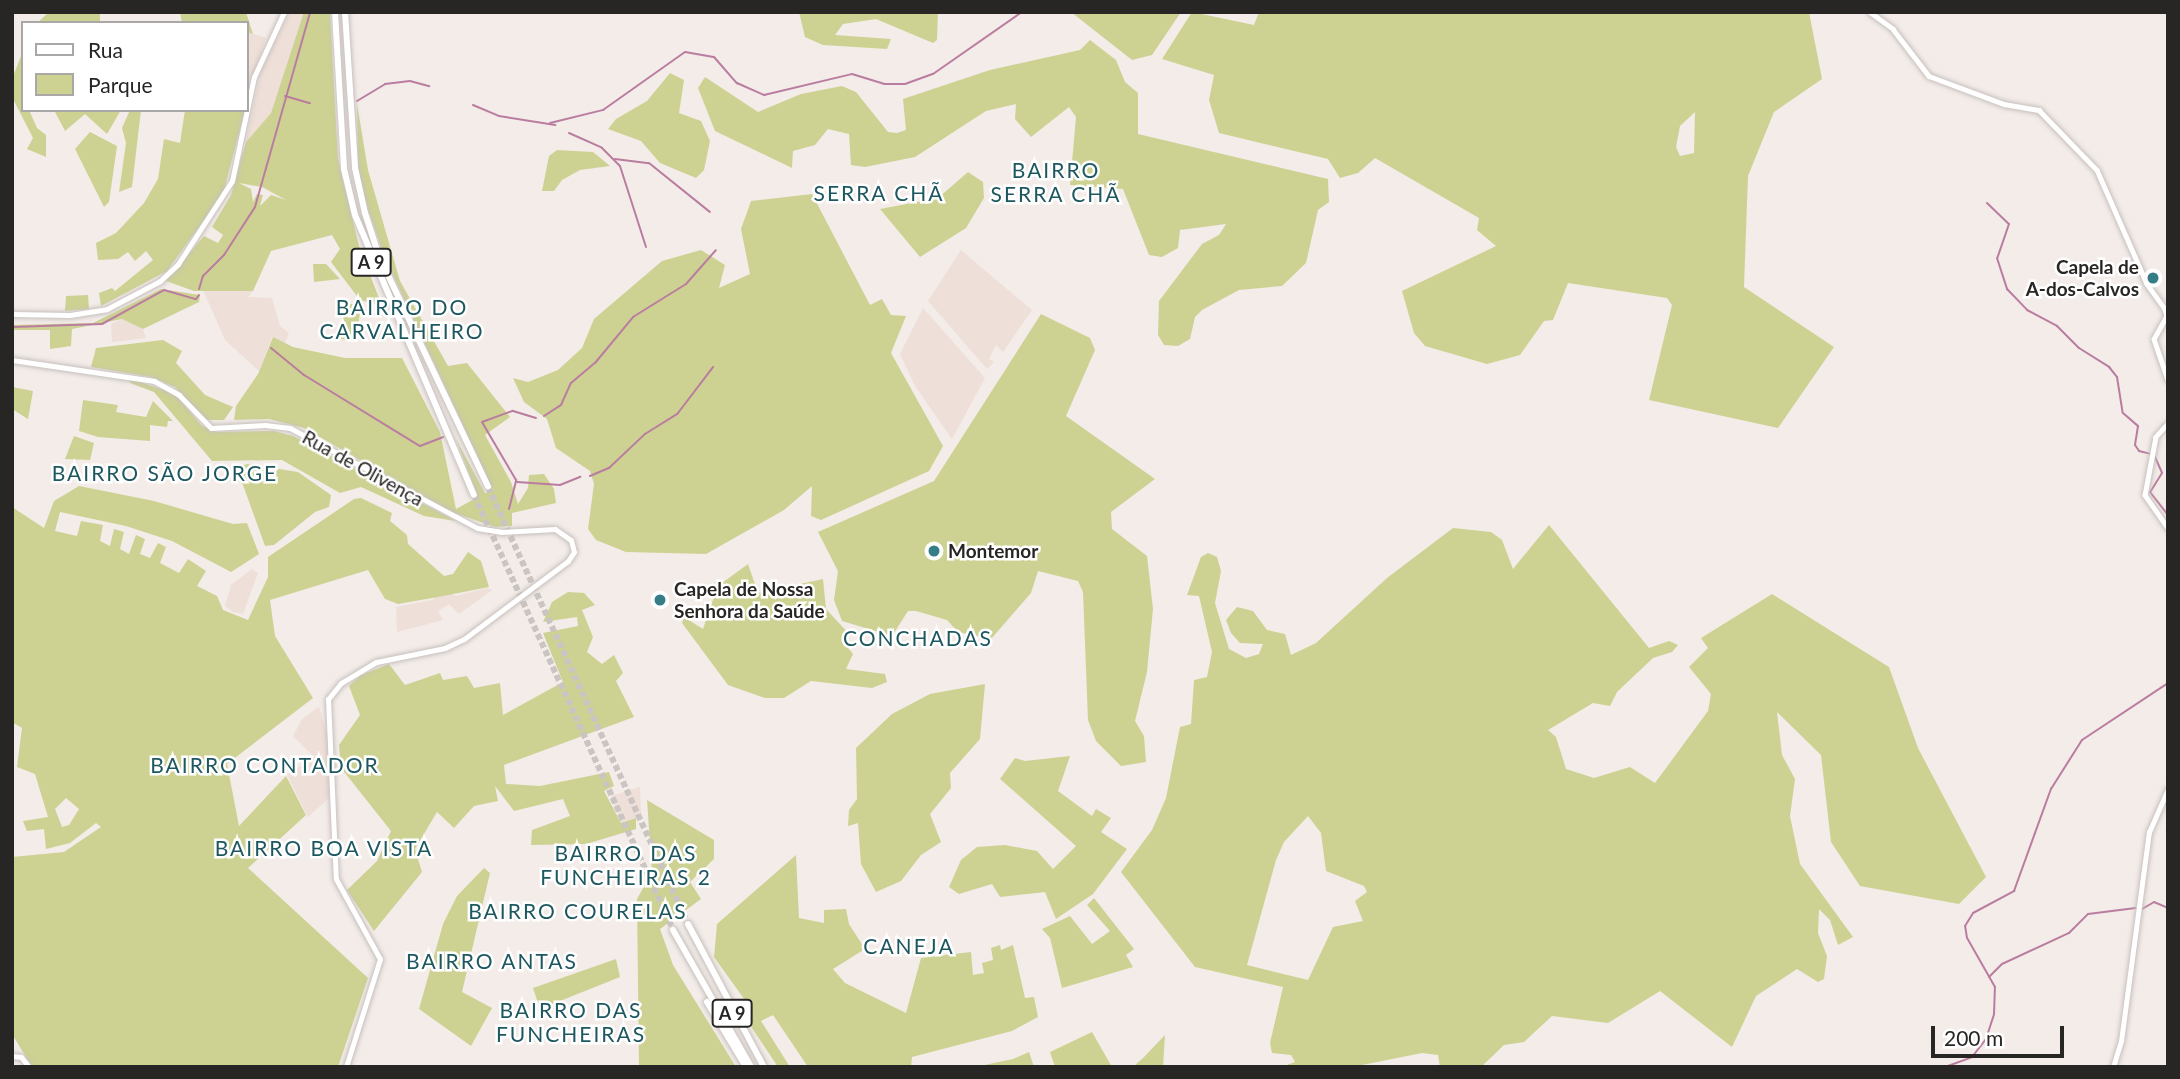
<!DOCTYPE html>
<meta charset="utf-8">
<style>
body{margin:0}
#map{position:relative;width:2180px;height:1079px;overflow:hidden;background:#f3ece9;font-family:Lato,sans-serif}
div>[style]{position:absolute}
.built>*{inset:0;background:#eedfd8}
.green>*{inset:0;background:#cdd292}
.stream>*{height:2px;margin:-1px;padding:0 1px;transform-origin:1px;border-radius:1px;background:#ba7da0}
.motorway-tunnel>*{height:6px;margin-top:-3px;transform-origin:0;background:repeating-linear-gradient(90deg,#cac4c2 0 6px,transparent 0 9px)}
.roads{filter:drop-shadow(0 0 2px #c7c0bd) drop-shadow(0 0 2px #c7c0bd)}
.tertiary>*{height:4.5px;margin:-2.25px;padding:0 2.25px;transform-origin:2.25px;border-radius:2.25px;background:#fff}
.secondary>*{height:5px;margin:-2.5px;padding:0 2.5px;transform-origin:2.5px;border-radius:2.5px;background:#fff}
.motorway>*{height:6px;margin:-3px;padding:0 3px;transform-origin:3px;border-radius:3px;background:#fff}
.dots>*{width:19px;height:19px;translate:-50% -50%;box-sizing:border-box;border:4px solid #fff;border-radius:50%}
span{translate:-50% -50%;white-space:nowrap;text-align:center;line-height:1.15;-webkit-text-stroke:5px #fff;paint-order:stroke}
.shield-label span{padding:2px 5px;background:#fff;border:2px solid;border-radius:5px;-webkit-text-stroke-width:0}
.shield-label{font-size:18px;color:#282624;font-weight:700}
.poi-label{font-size:19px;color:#282624;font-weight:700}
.right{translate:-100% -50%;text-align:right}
.left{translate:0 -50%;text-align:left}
.street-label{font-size:19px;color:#282624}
.neighbourhood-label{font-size:21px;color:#1d575f;letter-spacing:2px}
.frame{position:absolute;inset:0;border:14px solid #282624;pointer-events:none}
.legend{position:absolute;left:21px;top:21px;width:228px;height:91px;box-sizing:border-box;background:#fff;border:2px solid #a9a8a7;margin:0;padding:9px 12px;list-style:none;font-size:21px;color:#282624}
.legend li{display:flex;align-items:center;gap:14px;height:35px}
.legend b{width:35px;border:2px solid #a9a8a7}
.scale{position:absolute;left:1931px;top:1026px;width:133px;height:32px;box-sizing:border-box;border:4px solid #282624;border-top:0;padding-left:9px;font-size:21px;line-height:24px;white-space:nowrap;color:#282624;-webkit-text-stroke:5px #fff;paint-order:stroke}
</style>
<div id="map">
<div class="built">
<div style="clip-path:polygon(290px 12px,304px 12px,303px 23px,271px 113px,246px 142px,261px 71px)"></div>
<div style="clip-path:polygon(247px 32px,266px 38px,247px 96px)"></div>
<div style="clip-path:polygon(961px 250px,1032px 310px,1003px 352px,996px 345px,989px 359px,994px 362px,987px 369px,928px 301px)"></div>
<div style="clip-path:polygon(203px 290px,253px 291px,248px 297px,272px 298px,280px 326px,289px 333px,285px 344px,272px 337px,259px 371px,225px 340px)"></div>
<div style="clip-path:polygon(923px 308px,985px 378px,952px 439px,915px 386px,900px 354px)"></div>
<div style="clip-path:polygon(122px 319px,143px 329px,146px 338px,112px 342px,111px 324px)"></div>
<div style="clip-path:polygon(252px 569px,258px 573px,243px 614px,233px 612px,225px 606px,231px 585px)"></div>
<div style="clip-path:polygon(487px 588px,492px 590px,459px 614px,449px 604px,438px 611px,443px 620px,397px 632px,396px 607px,432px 600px,447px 591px,456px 596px)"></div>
<div style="clip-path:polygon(319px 707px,328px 738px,329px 798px,308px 817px,287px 775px,314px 757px,293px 736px,302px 719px)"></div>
<div style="clip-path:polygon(640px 787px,641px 816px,621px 823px,611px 796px)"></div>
</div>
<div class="green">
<div style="clip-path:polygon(49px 12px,100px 13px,100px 23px,37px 23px)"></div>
<div style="clip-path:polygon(180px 12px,246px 12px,253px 34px,247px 32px,247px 23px,182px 23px)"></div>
<div style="clip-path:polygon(evenodd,304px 12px,330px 12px,338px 159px,359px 246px,382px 306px,360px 300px,331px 262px,340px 249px,332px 235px,271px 251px,253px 291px,194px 291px,166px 281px,204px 236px,218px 243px,223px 235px,212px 227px,231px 195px,246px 142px,271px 113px,304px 12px,239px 183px,262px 187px,286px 200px,271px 195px,260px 206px,263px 195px,257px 194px,253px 202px,251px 189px,239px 183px)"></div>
<div style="clip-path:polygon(799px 12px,938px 12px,937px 40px,933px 43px,876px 19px,843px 24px,835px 35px,891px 39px,887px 49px,823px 45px,805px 37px)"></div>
<div style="clip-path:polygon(1071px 12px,1181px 12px,1152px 55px,1132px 60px)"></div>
<div style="clip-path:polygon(evenodd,1192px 12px,1254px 25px,1259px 12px,1809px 12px,1822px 79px,1774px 112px,1748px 176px,1744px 287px,1834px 347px,1778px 428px,1649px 400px,1672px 305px,1667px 298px,1568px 283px,1553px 320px,1544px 321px,1520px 355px,1487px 364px,1425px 346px,1414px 333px,1402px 291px,1496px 246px,1477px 230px,1479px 218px,1375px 158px,1358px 173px,1340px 178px,1328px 159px,1219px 133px,1209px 100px,1214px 75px,1162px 59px,1192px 12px,1695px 112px,1694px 153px,1680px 156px,1676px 147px,1680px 126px,1695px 112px)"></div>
<div style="clip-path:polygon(1090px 40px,1116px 60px,1125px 82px,1138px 93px,1138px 134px,1328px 179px,1329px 202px,1318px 210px,1306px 263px,1282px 286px,1239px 290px,1202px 310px,1195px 317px,1190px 339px,1178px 346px,1164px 345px,1158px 335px,1159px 301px,1202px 244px,1219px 235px,1226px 224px,1180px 230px,1178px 248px,1162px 257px,1149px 255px,1123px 189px,1070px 185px,1076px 117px,1069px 107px,1031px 137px,1015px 119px,1016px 104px,986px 111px,915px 157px,865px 167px,851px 165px,849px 134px,828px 129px,815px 145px,793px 151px,792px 168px,715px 131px,698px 88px,705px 77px,758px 112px,801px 94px,842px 86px,856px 92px,888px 132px,897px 133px,906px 130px,903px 99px,990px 70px,1080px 50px)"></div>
<div style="clip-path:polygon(23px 51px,23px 110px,29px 110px,37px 128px,46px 135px,46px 157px,27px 149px,33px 138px,12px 97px,12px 79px)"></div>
<div style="clip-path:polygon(670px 73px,684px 80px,679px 113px,701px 121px,710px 141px,704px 170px,696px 178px,660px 163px,641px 141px,608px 129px,616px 119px,647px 101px)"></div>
<div style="clip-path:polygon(357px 104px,368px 170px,400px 281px,448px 366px,467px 363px,510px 417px,485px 435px,511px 482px,518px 504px,528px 488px,529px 475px,544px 474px,554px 489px,556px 503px,512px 513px,512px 526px,495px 527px,449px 511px,304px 428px,269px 419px,234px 420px,236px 406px,258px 374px,273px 337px,293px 347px,345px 358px,402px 358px,440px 432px,456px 509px,478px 497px,456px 439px,485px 493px,493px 490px,385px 258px,367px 207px,358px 167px)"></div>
<div style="clip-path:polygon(54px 110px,121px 110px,107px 134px,85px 114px,65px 131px)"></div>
<div style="clip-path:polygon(130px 110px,141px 110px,132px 187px,119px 192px,126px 143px,122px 128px)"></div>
<div style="clip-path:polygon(185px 110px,245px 110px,223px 194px,167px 271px,101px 306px,99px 293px,112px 288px,115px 291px,153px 260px,146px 251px,135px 261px,128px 252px,118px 259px,98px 260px,96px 243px,116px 233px,144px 203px,158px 179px,164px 139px,180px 143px)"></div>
<div style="clip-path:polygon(90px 132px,117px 146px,109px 202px,104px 207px,75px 149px)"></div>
<div style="clip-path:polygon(557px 150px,593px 152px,610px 166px,580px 170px,562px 180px,554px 191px,542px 191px,549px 156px)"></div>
<div style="clip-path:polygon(968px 172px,983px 182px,984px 198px,966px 228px,920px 257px,880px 209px,938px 198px)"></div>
<div style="clip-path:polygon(812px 194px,870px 305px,882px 299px,891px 315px,906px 316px,891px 353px,943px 446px,929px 471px,821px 520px,811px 516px,812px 486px,784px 510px,706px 554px,626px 552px,596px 540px,588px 529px,594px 484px,590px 471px,556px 448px,547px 419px,524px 402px,513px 378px,528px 382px,558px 370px,582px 348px,594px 319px,662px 261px,701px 250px,725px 265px,719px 288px,750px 274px,741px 229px,751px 201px)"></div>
<div style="clip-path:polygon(313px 264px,326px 264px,340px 279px,314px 282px)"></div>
<div style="clip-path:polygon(161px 289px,200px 295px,199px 302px,143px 329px,122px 319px,72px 329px,71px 346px,50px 349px,50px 330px,12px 330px,12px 325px,93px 323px)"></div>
<div style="clip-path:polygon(88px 295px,89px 309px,65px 311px,66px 296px)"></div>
<div style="clip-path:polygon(343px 303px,361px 305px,356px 341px,341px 339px)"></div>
<div style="clip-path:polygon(1041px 314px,1090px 338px,1095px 350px,1066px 416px,1155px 479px,1111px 512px,1112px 529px,1147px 556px,1153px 609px,1147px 672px,1135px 721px,1144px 736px,1146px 762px,1121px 766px,1096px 741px,1088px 720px,1083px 592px,1078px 581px,1038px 571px,1031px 593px,991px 639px,958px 632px,947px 620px,916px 611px,908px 611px,892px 636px,842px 621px,834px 600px,838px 571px,818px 532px,934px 481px)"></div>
<div style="clip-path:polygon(163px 340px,182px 351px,176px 363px,205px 395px,233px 407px,224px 420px,207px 420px,175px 387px,151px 377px,91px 367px,96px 348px)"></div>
<div style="clip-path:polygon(130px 379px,174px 393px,202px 426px,216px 432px,274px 431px,293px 436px,456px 521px,424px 516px,361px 487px,340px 493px,282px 460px,212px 461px,154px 392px,130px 383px)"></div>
<div style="clip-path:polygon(12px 387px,33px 391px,28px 419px,12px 409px)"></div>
<div style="clip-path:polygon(83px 400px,118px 405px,116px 412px,146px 417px,153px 401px,173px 421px,168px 421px,167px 427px,150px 425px,150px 441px,98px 437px,79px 431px)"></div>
<div style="clip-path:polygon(74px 436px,94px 443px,90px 460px,65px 459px)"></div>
<div style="clip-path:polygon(247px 464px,298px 472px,331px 495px,329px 507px,315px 512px,274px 545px,265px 546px,243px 485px,231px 470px)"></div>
<div style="clip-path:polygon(evenodd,79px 486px,154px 501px,233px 524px,247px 523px,259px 554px,231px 572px,172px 541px,126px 526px,60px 512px,55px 531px,77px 536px,81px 521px,103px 525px,100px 541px,110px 546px,114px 529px,124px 532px,120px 549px,129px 554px,136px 535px,145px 539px,140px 554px,150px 558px,158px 543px,166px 547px,160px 563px,179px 573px,188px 559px,206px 571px,197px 586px,217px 596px,223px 610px,248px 620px,268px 577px,268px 557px,354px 499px,361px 498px,392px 513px,390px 521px,407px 535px,408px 544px,444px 576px,453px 574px,468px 552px,481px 561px,489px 587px,438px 597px,398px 604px,385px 599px,368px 570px,270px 600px,275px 636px,313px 698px,227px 764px,239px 826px,286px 776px,306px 815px,248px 868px,368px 978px,338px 1067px,32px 1067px,12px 1034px,12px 857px,64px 852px,101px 827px,96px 823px,70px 843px,46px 849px,44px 829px,27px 831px,23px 821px,48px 817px,35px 774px,17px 767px,22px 728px,12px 722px,12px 507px,44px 528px,54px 501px,79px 486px,66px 798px,79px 809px,69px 825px,62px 827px,55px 809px,66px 798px)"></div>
<div style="clip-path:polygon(evenodd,1549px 525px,1649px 648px,1669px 641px,1678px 645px,1672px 652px,1653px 658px,1617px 692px,1610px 706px,1593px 703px,1548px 730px,1556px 737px,1566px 769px,1594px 778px,1630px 767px,1655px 783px,1708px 711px,1711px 694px,1689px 667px,1708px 648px,1701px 638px,1772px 594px,1889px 667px,1918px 748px,1986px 877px,1959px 904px,1860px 886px,1831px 842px,1821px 755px,1777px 712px,1782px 755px,1795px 779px,1790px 816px,1800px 864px,1853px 937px,1838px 945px,1830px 920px,1819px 909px,1818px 933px,1827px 956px,1824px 979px,1818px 982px,1797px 969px,1756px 996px,1732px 1047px,1660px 991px,1608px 1023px,1552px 1016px,1524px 1042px,1504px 1045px,1481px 1067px,1440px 1067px,1438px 1055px,1422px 1053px,1352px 1067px,1281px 1067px,1295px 1062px,1291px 1055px,1272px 1053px,1270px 1043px,1283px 987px,1195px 967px,1121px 872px,1152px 830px,1166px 798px,1180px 727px,1191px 724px,1194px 680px,1207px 677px,1212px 652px,1199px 596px,1187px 595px,1201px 557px,1208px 553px,1217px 557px,1221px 571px,1215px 603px,1229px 649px,1246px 658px,1259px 654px,1263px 644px,1240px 643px,1231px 633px,1226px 620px,1237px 607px,1253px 611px,1267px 630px,1285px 634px,1291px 655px,1316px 643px,1387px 578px,1453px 528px,1491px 532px,1502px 540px,1513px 569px,1549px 525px,1308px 816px,1321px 833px,1326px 871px,1364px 886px,1367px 892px,1355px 901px,1363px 921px,1333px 927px,1308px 980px,1247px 965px,1276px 860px,1284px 842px,1308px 816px)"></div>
<div style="clip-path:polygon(748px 564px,758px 593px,823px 579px,826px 609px,850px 635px,843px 642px,853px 654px,846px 669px,885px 674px,887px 682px,872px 688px,811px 681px,784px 698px,765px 698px,728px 685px,682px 623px,684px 617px,703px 629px,714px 597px,707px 594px)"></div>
<div style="clip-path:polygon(568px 592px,584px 593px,595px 605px,582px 610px,593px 637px,587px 652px,602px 664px,614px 655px,623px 673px,616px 681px,634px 717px,504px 765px,506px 784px,540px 786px,609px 772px,614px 786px,604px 791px,621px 823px,636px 818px,636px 829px,586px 844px,531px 845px,532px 830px,570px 816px,563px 799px,514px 811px,495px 786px,498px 801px,474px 806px,454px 828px,437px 812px,415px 849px,422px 872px,374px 931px,347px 890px,377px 861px,391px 831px,341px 768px,339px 745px,360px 715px,349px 686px,361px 675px,389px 664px,405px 685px,440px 673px,443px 680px,467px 676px,474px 688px,500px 683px,503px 715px,563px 682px,543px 633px,578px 626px,577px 617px,543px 622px,552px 602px)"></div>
<div style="clip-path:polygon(985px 684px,980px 739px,950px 773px,951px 788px,930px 814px,941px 842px,921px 855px,901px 881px,876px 892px,861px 864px,858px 823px,848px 826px,849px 810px,857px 799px,856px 748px,892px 714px,930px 694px)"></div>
<div style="clip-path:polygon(1070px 756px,1058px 791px,1092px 816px,1096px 809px,1111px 818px,1101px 832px,1127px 849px,1093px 894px,1056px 919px,1045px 892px,1000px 897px,992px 884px,959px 894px,949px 887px,961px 860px,977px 847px,1005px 845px,1037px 851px,1053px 869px,1076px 846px,1000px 779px,1015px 758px,1025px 761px)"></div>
<div style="clip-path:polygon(647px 800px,714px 840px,714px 859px,690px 882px,701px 899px,660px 929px,673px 965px,736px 1067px,639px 1067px,637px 899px,652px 872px)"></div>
<div style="clip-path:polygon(796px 855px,799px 918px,824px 923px,824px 910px,846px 909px,849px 924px,865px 949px,833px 969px,845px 983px,906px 1013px,921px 958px,971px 952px,973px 975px,984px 973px,982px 963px,993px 960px,991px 948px,1000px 945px,1001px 950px,1013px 945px,1025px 998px,1034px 997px,1038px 1017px,1012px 1031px,912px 1057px,911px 1067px,808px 1067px,773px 1015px,761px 1021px,790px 1067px,778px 1067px,740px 1010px,747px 1003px,714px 957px,717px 924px)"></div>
<div style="clip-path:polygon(484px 868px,490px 873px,462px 992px,492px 1008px,471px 1046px,419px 1009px,443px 924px,457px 896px)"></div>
<div style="clip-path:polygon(1094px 898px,1134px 949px,1126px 955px,1133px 967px,1062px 988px,1050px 938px,1042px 929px,1070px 916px,1092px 944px,1110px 931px,1087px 905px)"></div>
<div style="clip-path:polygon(616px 959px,620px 977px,540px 1009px,533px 988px)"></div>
<div style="clip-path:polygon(1092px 1032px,1112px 1067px,1055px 1067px,1050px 1052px)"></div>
<div style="clip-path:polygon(1165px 1035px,1163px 1067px,1133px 1067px,1144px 1057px)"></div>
<div style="clip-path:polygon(1029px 1052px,1034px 1067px,975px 1067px,1013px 1059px)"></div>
</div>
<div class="stream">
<div style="left:285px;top:96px;width:26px;rotate:16deg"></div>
<div style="left:357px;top:101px;width:33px;rotate:-31deg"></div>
<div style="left:385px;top:84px;width:25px;rotate:-7deg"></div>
<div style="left:410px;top:81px;width:20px;rotate:15deg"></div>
<div style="left:473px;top:105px;width:28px;rotate:23deg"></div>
<div style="left:499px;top:116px;width:57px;rotate:9.1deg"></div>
<div style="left:550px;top:123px;width:55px;rotate:-13.8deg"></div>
<div style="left:603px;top:110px;width:100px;rotate:-35.3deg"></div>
<div style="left:685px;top:52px;width:29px;rotate:10deg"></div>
<div style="left:714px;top:57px;width:35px;rotate:49deg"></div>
<div style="left:737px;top:83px;width:30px;rotate:24deg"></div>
<div style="left:764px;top:95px;width:90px;rotate:-13.4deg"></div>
<div style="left:852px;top:74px;width:34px;rotate:17deg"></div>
<div style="left:885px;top:84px;width:20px"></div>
<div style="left:905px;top:84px;width:30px;rotate:-20deg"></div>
<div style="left:933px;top:74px;width:108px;rotate:-34.9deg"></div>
<div style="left:569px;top:133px;width:36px;rotate:24deg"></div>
<div style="left:602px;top:148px;width:25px;rotate:45deg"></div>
<div style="left:620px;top:166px;width:85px;rotate:72.2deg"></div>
<div style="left:615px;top:159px;width:34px;rotate:7deg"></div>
<div style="left:649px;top:163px;width:78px;rotate:38.8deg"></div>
<div style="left:1987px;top:203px;width:30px;rotate:44deg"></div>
<div style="left:2009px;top:224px;width:36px;rotate:109deg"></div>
<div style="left:1997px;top:258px;width:33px;rotate:72deg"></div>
<div style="left:2007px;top:289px;width:29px;rotate:46deg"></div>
<div style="left:2027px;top:310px;width:34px;rotate:28deg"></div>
<div style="left:2057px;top:326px;width:31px;rotate:45deg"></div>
<div style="left:2079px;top:348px;width:36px;rotate:32deg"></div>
<div style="left:2109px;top:367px;width:13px;rotate:51deg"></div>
<div style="left:2117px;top:377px;width:36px;rotate:81deg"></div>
<div style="left:2123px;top:413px;width:20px;rotate:41deg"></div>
<div style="left:2138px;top:426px;width:19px;rotate:99deg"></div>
<div style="left:2135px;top:445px;width:7px;rotate:56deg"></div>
<div style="left:2139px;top:451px;width:12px;rotate:14deg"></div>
<div style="left:199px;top:289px;width:14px;rotate:-73deg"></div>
<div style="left:203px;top:276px;width:30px;rotate:-45deg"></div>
<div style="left:224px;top:255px;width:57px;rotate:-57.1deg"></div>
<div style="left:255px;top:207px;width:203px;rotate:-74.2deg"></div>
<div style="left:12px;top:327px;width:90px;rotate:-1.9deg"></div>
<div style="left:102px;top:324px;width:71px;rotate:-28.7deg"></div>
<div style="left:164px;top:290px;width:33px;rotate:16deg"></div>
<div style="left:196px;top:299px;width:5px;rotate:-53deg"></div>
<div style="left:271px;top:348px;width:43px;rotate:39.3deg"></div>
<div style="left:304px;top:375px;width:136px;rotate:31.5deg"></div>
<div style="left:420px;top:446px;width:25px;rotate:-21deg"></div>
<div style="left:544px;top:416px;width:20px;rotate:-33deg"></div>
<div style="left:561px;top:405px;width:24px;rotate:-66deg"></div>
<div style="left:571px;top:383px;width:31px;rotate:-40deg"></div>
<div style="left:595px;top:363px;width:60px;rotate:-50.4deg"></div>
<div style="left:633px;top:317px;width:62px;rotate:-31.9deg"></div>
<div style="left:686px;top:284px;width:45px;rotate:-48.6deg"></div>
<div style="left:2155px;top:457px;width:17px;rotate:66deg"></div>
<div style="left:2162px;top:473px;width:22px;rotate:122deg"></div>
<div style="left:2150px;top:492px;width:29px;rotate:52deg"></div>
<div style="left:590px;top:476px;width:21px;rotate:-23deg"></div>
<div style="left:609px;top:468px;width:50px;rotate:-43.4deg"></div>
<div style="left:645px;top:434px;width:39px;rotate:-32deg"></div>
<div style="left:678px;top:413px;width:58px;rotate:-52.7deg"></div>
<div style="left:517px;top:482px;width:43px;rotate:4deg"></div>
<div style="left:560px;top:485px;width:22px;rotate:-22deg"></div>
<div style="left:509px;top:509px;width:30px;rotate:-76deg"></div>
<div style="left:516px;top:480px;width:67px;rotate:-120.4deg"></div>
<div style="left:482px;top:422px;width:33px;rotate:-20deg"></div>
<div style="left:513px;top:411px;width:24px;rotate:17deg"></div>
<div style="left:2142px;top:909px;width:14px;rotate:-30deg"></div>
<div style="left:2154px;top:902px;width:15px;rotate:23deg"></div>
<div style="left:1989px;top:977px;width:18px;rotate:-45deg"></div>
<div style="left:2002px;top:964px;width:74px;rotate:-24.8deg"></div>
<div style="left:2069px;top:933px;width:27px;rotate:-45deg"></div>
<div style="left:2088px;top:914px;width:48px;rotate:-7.1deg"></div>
<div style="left:1945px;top:1067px;width:29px;rotate:-20deg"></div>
<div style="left:1972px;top:1057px;width:23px;rotate:-52deg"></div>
<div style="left:1986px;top:1039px;width:26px;rotate:-72deg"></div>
<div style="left:1994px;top:1014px;width:27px;rotate:-88deg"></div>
<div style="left:1995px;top:987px;width:56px;rotate:-119.7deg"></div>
<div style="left:1967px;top:938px;width:12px;rotate:-99deg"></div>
<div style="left:1965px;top:926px;width:15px;rotate:-58deg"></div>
<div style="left:1973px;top:913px;width:47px;rotate:-28.2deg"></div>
<div style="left:2014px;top:891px;width:109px;rotate:-70.1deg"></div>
<div style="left:2051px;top:789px;width:58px;rotate:-57.7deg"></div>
<div style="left:2082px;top:740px;width:103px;rotate:-33.5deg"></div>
</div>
<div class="motorway-tunnel">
<div style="left:488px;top:487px;width:481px;rotate:65.4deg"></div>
<div style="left:474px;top:495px;width:478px;rotate:65.4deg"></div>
</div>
<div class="roads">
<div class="tertiary">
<div style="left:1870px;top:12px;width:29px;rotate:36deg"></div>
<div style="left:1893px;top:29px;width:59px;rotate:52.5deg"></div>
<div style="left:1929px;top:76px;width:80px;rotate:20.5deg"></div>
<div style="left:2004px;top:104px;width:36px;rotate:10deg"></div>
<div style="left:2039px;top:110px;width:83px;rotate:46deg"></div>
<div style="left:2097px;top:170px;width:124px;rotate:66.3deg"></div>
<div style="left:2147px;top:284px;width:31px;rotate:54deg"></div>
<div style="left:2165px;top:309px;width:7px;rotate:74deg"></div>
<div style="left:2167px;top:316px;width:26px;rotate:119deg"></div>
<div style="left:2154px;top:339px;width:43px;rotate:71.1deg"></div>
<div style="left:2168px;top:424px;width:18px;rotate:133deg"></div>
<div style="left:2156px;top:437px;width:59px;rotate:100.7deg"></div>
<div style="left:2145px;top:495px;width:40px;rotate:55.1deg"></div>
</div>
<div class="secondary">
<div style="left:12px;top:314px;width:58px;rotate:1deg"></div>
<div style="left:70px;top:315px;width:37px;rotate:-9deg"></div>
<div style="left:107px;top:309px;width:60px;rotate:-27.8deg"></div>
<div style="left:160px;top:281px;width:25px;rotate:-43deg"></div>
<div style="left:178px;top:264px;width:99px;rotate:-57deg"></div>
<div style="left:232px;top:181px;width:106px;rotate:-78.1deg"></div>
<div style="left:254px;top:77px;width:72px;rotate:-65.2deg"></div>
<div style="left:12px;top:360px;width:144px;rotate:8.4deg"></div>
<div style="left:154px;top:381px;width:29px;rotate:29deg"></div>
<div style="left:179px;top:395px;width:46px;rotate:45.9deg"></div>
<div style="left:211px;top:428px;width:54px;rotate:-3.2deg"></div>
<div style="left:265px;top:425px;width:25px;rotate:7deg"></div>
<div style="left:290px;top:428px;width:212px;rotate:28.1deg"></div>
<div style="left:477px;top:528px;width:24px;rotate:9deg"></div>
<div style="left:501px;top:532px;width:54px;rotate:-3.2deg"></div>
<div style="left:555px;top:529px;width:19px;rotate:35deg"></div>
<div style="left:571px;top:540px;width:12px;rotate:76deg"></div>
<div style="left:574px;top:552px;width:11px;rotate:124deg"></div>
<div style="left:568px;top:561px;width:130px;rotate:143.1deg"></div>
<div style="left:464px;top:639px;width:21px;rotate:155deg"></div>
<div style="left:445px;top:648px;width:70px;rotate:168.5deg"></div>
<div style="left:376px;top:662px;width:41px;rotate:149deg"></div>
<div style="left:341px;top:683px;width:21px;rotate:129deg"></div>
<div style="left:328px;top:699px;width:180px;rotate:87.5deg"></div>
<div style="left:336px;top:879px;width:91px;rotate:61.2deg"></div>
<div style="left:380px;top:959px;width:113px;rotate:107.5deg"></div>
<div style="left:12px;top:1056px;width:9px;rotate:6deg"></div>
<div style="left:21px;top:1057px;width:13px;rotate:51deg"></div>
<div style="left:2113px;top:1067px;width:27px;rotate:-73deg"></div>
<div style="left:2121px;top:1041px;width:211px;rotate:-82.4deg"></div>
<div style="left:2149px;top:832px;width:47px;rotate:-66.2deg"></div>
</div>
<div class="motorway">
<div style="left:335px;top:12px;width:157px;rotate:86.7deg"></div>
<div style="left:344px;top:169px;width:47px;rotate:76.6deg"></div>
<div style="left:355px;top:215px;width:304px;rotate:67deg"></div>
<div style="left:345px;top:12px;width:156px;rotate:86.3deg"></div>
<div style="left:355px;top:168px;width:46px;rotate:77.5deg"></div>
<div style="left:365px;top:213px;width:45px;rotate:72deg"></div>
<div style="left:379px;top:256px;width:255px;rotate:64.7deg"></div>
<div style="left:688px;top:924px;width:162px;rotate:62deg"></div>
<div style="left:673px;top:930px;width:158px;rotate:60.3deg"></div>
<div style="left:707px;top:1002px;width:76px;rotate:59deg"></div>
</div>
</div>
<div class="dots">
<div style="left:2153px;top:278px;background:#367d87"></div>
<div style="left:934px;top:551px;background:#367d87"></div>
<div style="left:660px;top:600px;background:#367d87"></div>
</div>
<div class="shield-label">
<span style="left:371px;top:262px">A 9</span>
<span style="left:732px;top:1013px">A 9</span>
</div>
<div class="poi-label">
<span class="right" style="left:2139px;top:278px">Capela de<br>A-dos-Calvos</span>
<span class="left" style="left:948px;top:551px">Montemor</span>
<span class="left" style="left:674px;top:600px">Capela de Nossa<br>Senhora da Saúde</span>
</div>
<div class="street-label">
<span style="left:363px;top:468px;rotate:29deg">Rua de Olivença</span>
</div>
<div class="neighbourhood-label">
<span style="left:1056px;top:182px">BAIRRO<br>SERRA CHÃ</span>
<span style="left:879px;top:193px">SERRA CHÃ</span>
<span style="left:402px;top:319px">BAIRRO DO<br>CARVALHEIRO</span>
<span style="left:165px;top:473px">BAIRRO SÃO JORGE</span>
<span style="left:918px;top:638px">CONCHADAS</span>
<span style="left:265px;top:765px">BAIRRO CONTADOR</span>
<span style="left:324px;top:848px">BAIRRO BOA VISTA</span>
<span style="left:626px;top:865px">BAIRRO DAS<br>FUNCHEIRAS 2</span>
<span style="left:578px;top:911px">BAIRRO COURELAS</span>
<span style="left:909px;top:946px">CANEJA</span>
<span style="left:492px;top:961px">BAIRRO ANTAS</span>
<span style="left:571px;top:1022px">BAIRRO DAS<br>FUNCHEIRAS</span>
</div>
<div class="frame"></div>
<ul class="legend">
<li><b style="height:9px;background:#fff"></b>Rua</li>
<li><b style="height:19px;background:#cdd292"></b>Parque</li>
</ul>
<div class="scale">200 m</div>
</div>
